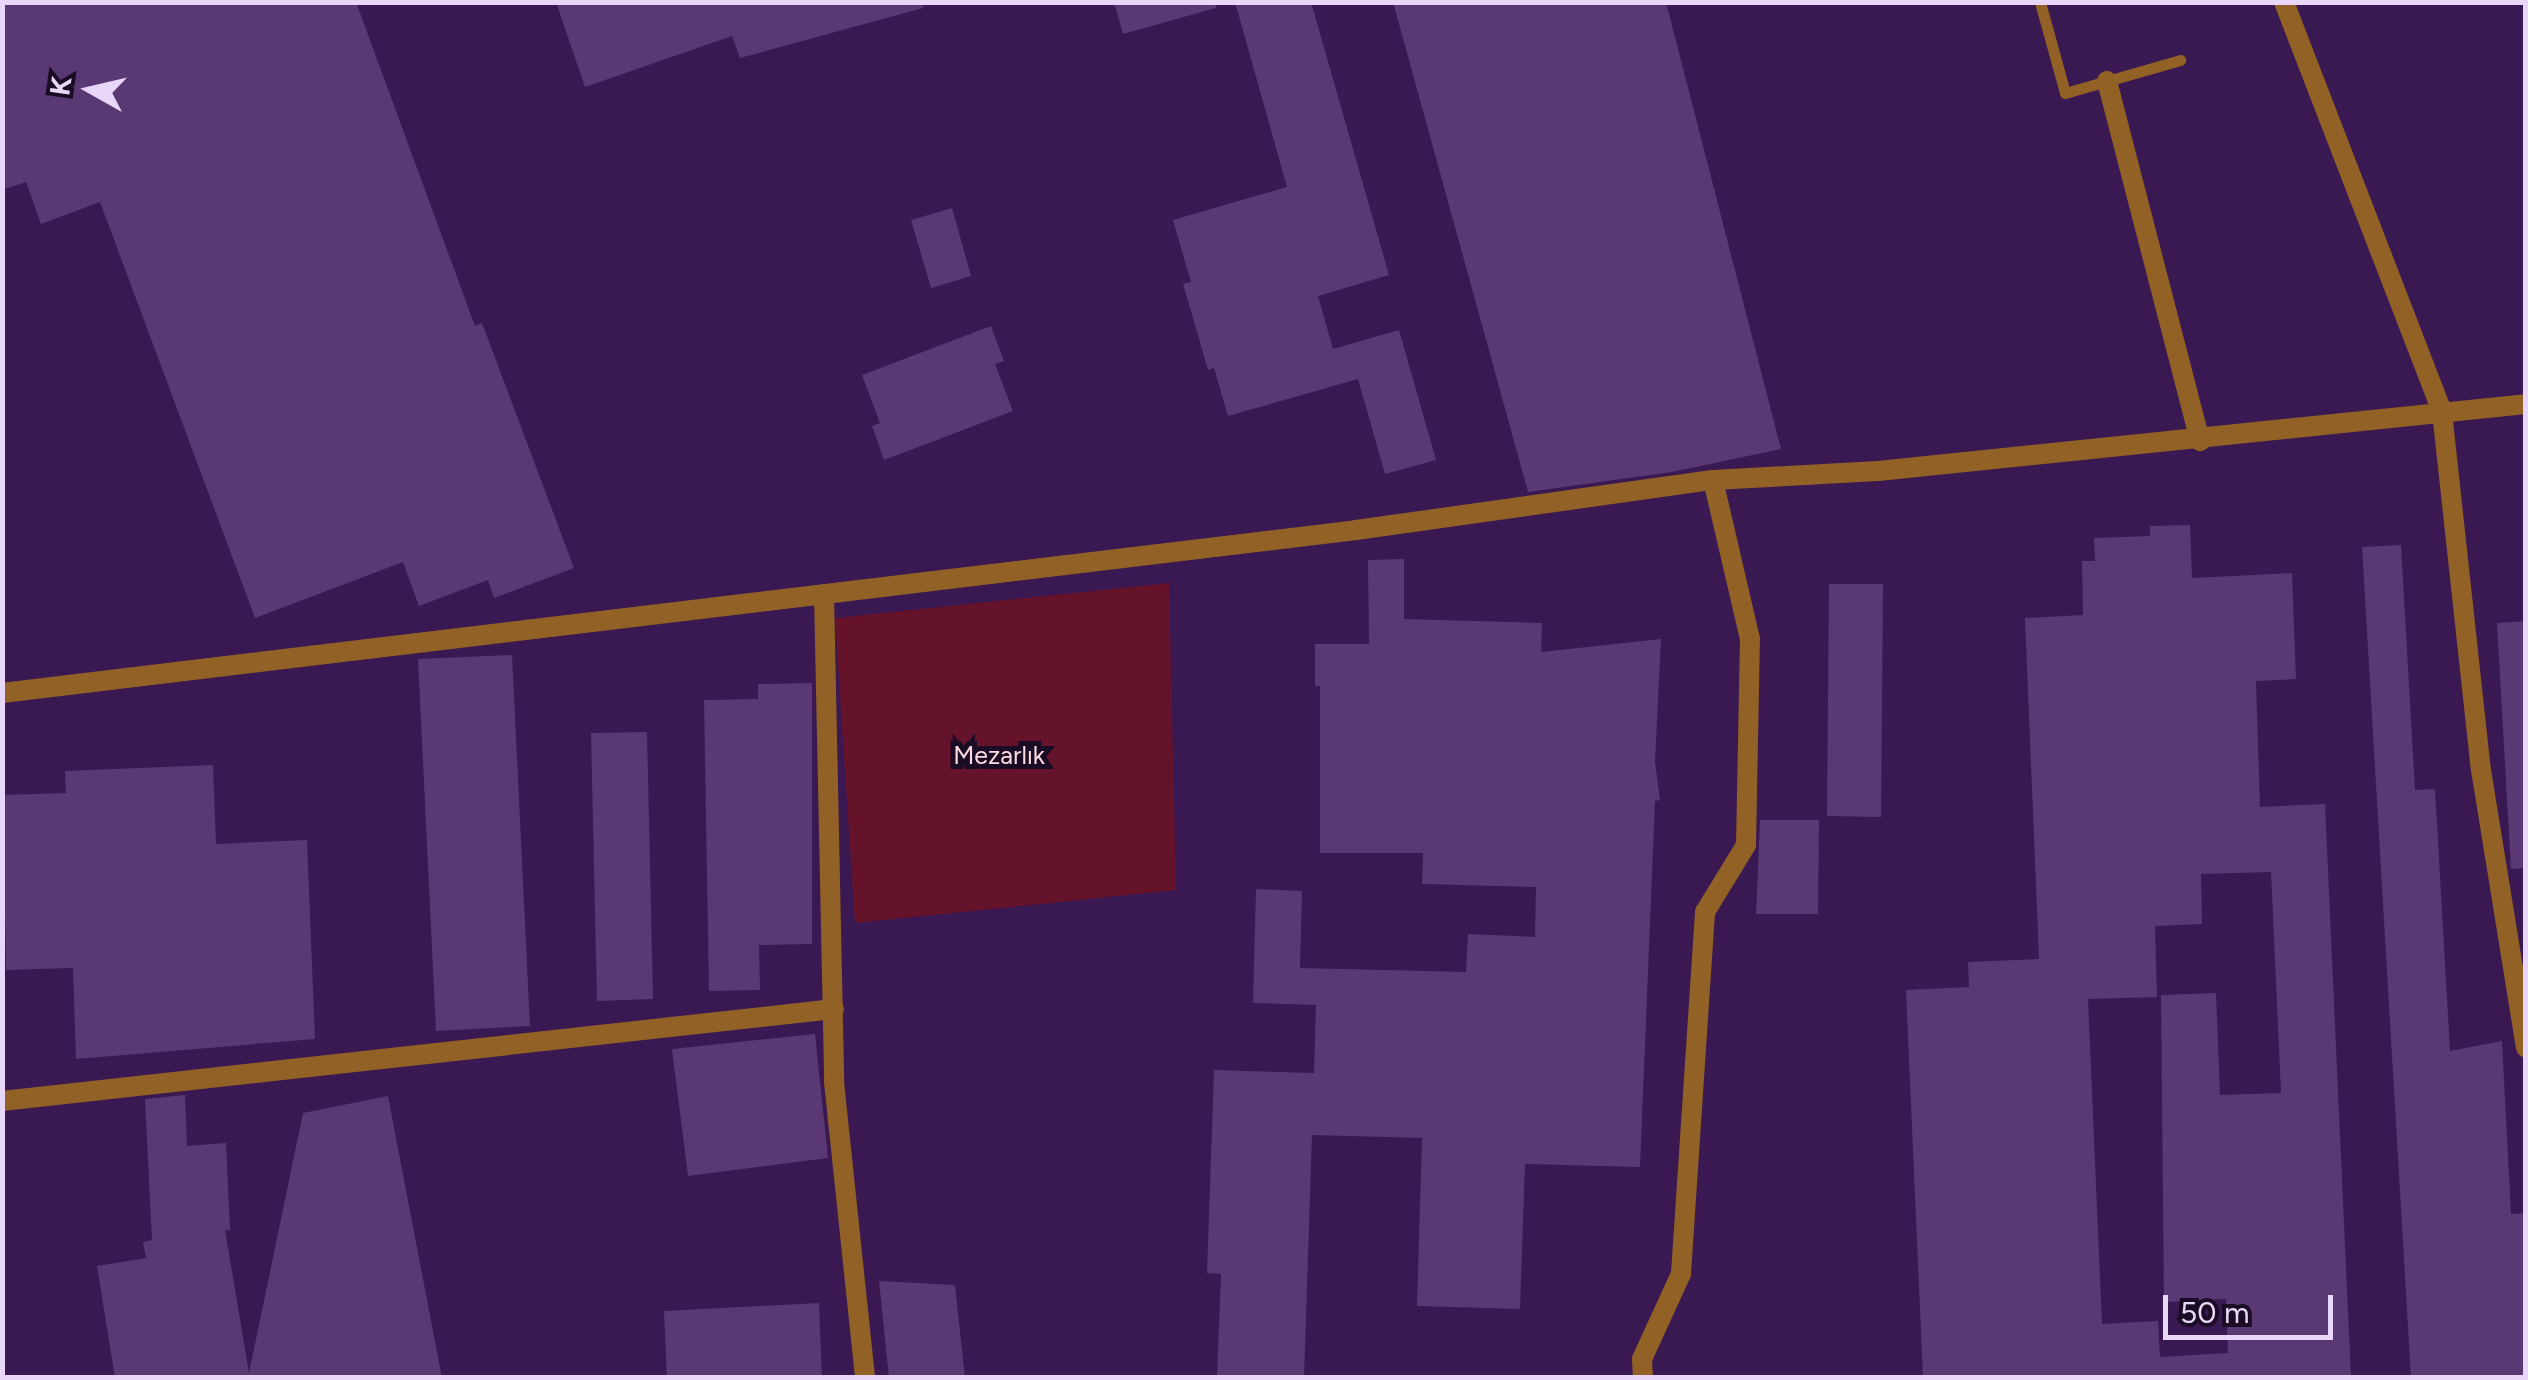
<!DOCTYPE html>
<meta charset="utf-8">
<style>
body{margin:0}
#map{position:relative;width:2528px;height:1380px;overflow:hidden;background:#3a1851;font-family:Figtree,sans-serif}
div>[style]{position:absolute}
.green>*{inset:0;background:#65132b}
.building>*{inset:0;background:#5a3874}
.service>*{height:11px;margin:-5.5px;padding:0 5.5px;transform-origin:5.5px;border-radius:5.5px;background:#916126}
.minor>*{height:20px;margin:-10px;padding:0 10px;transform-origin:10px;border-radius:10px;background:#916126}
.tertiary>*{height:20px;margin:-10px;padding:0 10px;transform-origin:10px;border-radius:10px;background:#916126}
span{translate:-50% -50%;white-space:nowrap;text-align:center;line-height:1.15;-webkit-text-stroke:10px #1a0c25;paint-order:stroke}
.park-label{font-size:25px;color:#fbdadf}
.frame{position:absolute;inset:0;border:5px solid #e9d7fa;pointer-events:none}
.north{position:absolute;left:40px;top:40px;width:100px;height:100px;-webkit-text-stroke:8px #1a0c25;paint-order:stroke;rotate:278deg;font-size:28px;font-weight:700;line-height:40px;text-align:center;color:#e9d7fa}
.north::after{content:'';display:block;margin:auto;width:35px;height:45px;background:#e9d7fa;clip-path:polygon(50% 0,100% 100%,50% 72%,0 100%)}
.scale{position:absolute;left:2163px;top:1295px;width:170px;height:45px;box-sizing:border-box;border:5px solid #e9d7fa;border-top:0;padding-left:12px;font-size:30px;line-height:35px;white-space:nowrap;color:#e9d7fa;-webkit-text-stroke:8px #1a0c25;paint-order:stroke}
</style>
<div id="map">
<div class="green">
<div style="clip-path:polygon(1169px 583px,1176px 890px,855px 923px,835px 618px)"></div>
</div>
<div class="building">
<div style="clip-path:polygon(2px 2px,356px 2px,475px 326px,482px 323px,574px 568px,494px 598px,488px 580px,419px 606px,403px 562px,255px 618px,100px 202px,41px 224px,26px 182px,2px 190px)"></div>
<div style="clip-path:polygon(556px 2px,922px 2px,923px 8px,740px 58px,732px 36px,585px 87px)"></div>
<div style="clip-path:polygon(1114px 2px,1215px 2px,1216px 8px,1123px 34px)"></div>
<div style="clip-path:polygon(1235px 2px,1311px 2px,1389px 275px,1318px 296px,1333px 349px,1399px 330px,1436px 460px,1385px 474px,1358px 379px,1228px 416px,1214px 368px,1208px 370px,1195px 325px,1183px 284px,1191px 282px,1173px 220px,1287px 187px)"></div>
<div style="clip-path:polygon(1393px 2px,1666px 2px,1781px 449px,1672px 472px,1528px 492px)"></div>
<div style="clip-path:polygon(952px 208px,971px 276px,931px 288px,911px 220px)"></div>
<div style="clip-path:polygon(991px 326px,1004px 361px,995px 364px,1013px 411px,884px 460px,872px 426px,880px 423px,862px 375px)"></div>
<div style="clip-path:polygon(evenodd,2190px 525px,2192px 578px,2292px 573px,2296px 679px,2256px 681px,2260px 807px,2325px 804px,2351px 1378px,1923px 1378px,1906px 990px,1969px 987px,1968px 962px,2039px 959px,2025px 618px,2083px 615px,2082px 561px,2095px 561px,2094px 538px,2150px 536px,2150px 526px,2190px 525px,2271px 872px,2281px 1093px,2220px 1095px,2216px 993px,2161px 995px,2164px 1302px,2226px 1299px,2228px 1353px,2160px 1357px,2158px 1321px,2102px 1324px,2088px 999px,2157px 997px,2155px 926px,2202px 924px,2201px 874px,2271px 872px)"></div>
<div style="clip-path:polygon(2401px 545px,2415px 790px,2435px 789px,2450px 1051px,2502px 1041px,2511px 1214px,2526px 1213px,2526px 1378px,2411px 1378px,2362px 547px)"></div>
<div style="clip-path:polygon(1404px 559px,1404px 619px,1542px 623px,1541px 652px,1661px 639px,1655px 762px,1660px 800px,1655px 801px,1640px 1167px,1525px 1164px,1520px 1309px,1417px 1306px,1422px 1138px,1312px 1135px,1304px 1378px,1217px 1378px,1221px 1274px,1207px 1273px,1214px 1070px,1314px 1073px,1316px 1005px,1253px 1003px,1256px 889px,1302px 891px,1300px 968px,1466px 972px,1468px 934px,1535px 937px,1536px 887px,1422px 884px,1423px 853px,1320px 853px,1320px 686px,1315px 686px,1315px 644px,1369px 644px,1368px 560px)"></div>
<div style="clip-path:polygon(1829px 584px,1883px 584px,1881px 817px,1827px 816px)"></div>
<div style="clip-path:polygon(2526px 621px,2526px 868px,2511px 869px,2497px 623px)"></div>
<div style="clip-path:polygon(512px 655px,530px 1026px,436px 1031px,418px 659px)"></div>
<div style="clip-path:polygon(812px 683px,812px 944px,759px 945px,760px 990px,709px 991px,704px 700px,758px 699px,758px 684px)"></div>
<div style="clip-path:polygon(647px 732px,653px 999px,597px 1001px,591px 733px)"></div>
<div style="clip-path:polygon(213px 765px,216px 844px,307px 840px,315px 1039px,76px 1059px,73px 968px,6px 970px,3px 795px,66px 793px,65px 771px)"></div>
<div style="clip-path:polygon(1760px 820px,1819px 820px,1818px 914px,1756px 914px)"></div>
<div style="clip-path:polygon(815px 1034px,828px 1158px,688px 1176px,672px 1049px)"></div>
<div style="clip-path:polygon(185px 1095px,187px 1146px,226px 1143px,230px 1230px,225px 1230px,249px 1373px,303px 1113px,388px 1096px,442px 1378px,115px 1378px,97px 1266px,146px 1258px,143px 1242px,152px 1240px,145px 1099px)"></div>
<div style="clip-path:polygon(879px 1281px,955px 1285px,965px 1378px,889px 1378px)"></div>
<div style="clip-path:polygon(819px 1303px,822px 1378px,667px 1378px,664px 1311px)"></div>
</div>
<div class="service">
<div style="left:2040px;top:2px;width:94px;rotate:74.6deg"></div>
<div style="left:2065px;top:93px;width:120px;rotate:-16deg"></div>
</div>
<div class="minor">
<div style="left:2284px;top:2px;width:439px;rotate:68.9deg"></div>
<div style="left:2442px;top:412px;width:360px;rotate:83.8deg"></div>
<div style="left:2481px;top:770px;width:281px;rotate:80.8deg"></div>
<div style="left:2107px;top:81px;width:372px;rotate:75.5deg"></div>
<div style="left:824px;top:594px;width:488px;rotate:88.8deg"></div>
<div style="left:834px;top:1082px;width:298px;rotate:84deg"></div>
<div style="left:2px;top:1101px;width:837px;rotate:-6.31deg"></div>
<div style="left:1643px;top:1378px;width:19px;rotate:-93deg"></div>
<div style="left:1642px;top:1359px;width:94px;rotate:-65.4deg"></div>
<div style="left:1681px;top:1274px;width:363px;rotate:-86.2deg"></div>
<div style="left:1705px;top:912px;width:79px;rotate:-58.5deg"></div>
<div style="left:1746px;top:845px;width:206px;rotate:-88.9deg"></div>
<div style="left:1750px;top:639px;width:163px;rotate:-103.1deg"></div>
</div>
<div class="tertiary">
<div style="left:2px;top:693px;width:1364px;rotate:-6.86deg"></div>
<div style="left:1356px;top:530px;width:360px;rotate:-8deg"></div>
<div style="left:1713px;top:480px;width:165px;rotate:-3.1deg"></div>
<div style="left:1878px;top:471px;width:651px;rotate:-5.9deg"></div>
</div>
<div class="park-label">
<span style="left:999px;top:755px">Mezarlık</span>
</div>
<div class="frame"></div>
<div class="north">K</div>
<div class="scale">50 m</div>
</div>
